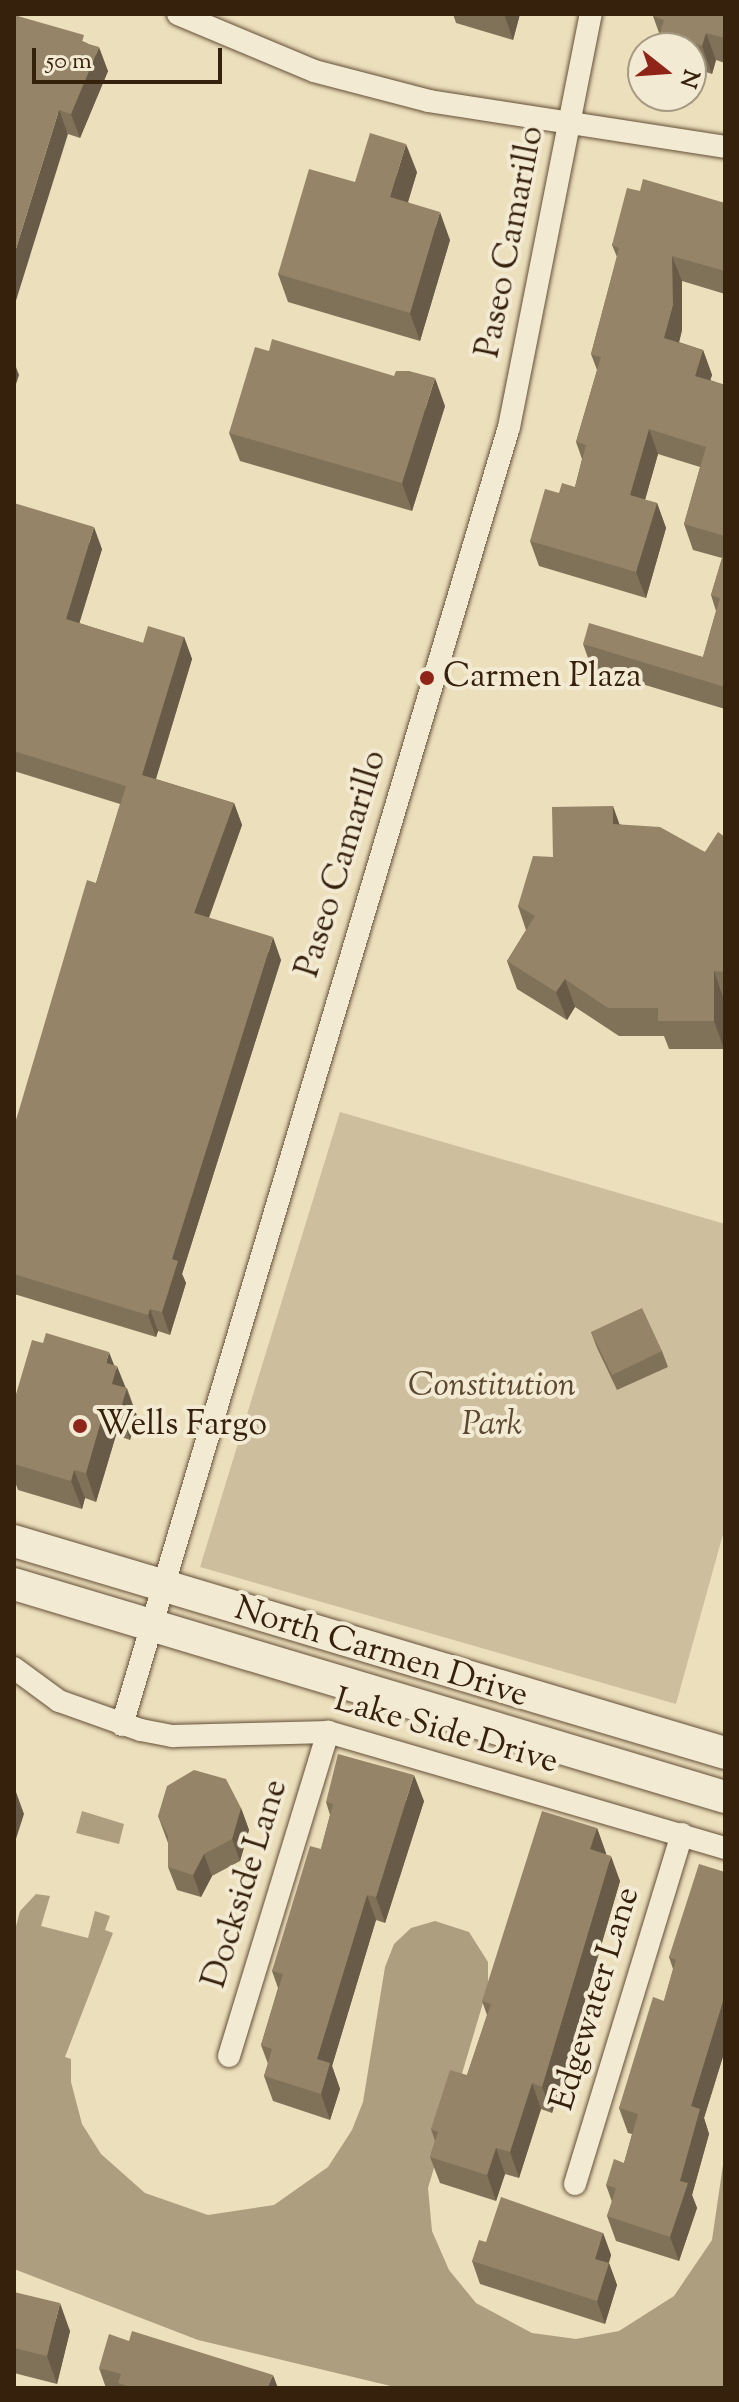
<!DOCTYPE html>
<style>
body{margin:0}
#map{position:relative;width:739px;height:2402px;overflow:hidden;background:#ecdfbc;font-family:"Sorts Mill Goudy",serif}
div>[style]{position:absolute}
.green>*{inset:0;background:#cdbf9e}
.water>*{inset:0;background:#ae9e80}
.roads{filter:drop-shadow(0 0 2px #645038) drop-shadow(0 0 2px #645038)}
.minor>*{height:22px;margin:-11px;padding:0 11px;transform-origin:11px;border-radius:11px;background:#f3ead3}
.secondary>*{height:32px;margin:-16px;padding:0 16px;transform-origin:16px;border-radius:16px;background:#f3ead3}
.wall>*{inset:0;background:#807259}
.shaded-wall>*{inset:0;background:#685c49}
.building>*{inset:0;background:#958468}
.dots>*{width:22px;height:22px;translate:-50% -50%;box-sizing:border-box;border:4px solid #f3ead3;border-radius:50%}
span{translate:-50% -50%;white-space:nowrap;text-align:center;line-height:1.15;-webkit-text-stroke:8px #f3ead3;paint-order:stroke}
.street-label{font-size:34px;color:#36210c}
.poi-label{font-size:34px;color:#36210c}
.left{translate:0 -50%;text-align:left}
.park-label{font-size:34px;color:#5c4830;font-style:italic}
.frame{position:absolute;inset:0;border:16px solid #36210c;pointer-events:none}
.north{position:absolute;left:627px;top:32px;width:80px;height:80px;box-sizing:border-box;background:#f3ead3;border:2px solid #a79a83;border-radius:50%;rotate:107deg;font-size:22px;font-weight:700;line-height:32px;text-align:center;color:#36210c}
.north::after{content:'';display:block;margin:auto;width:28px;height:36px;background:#8f2418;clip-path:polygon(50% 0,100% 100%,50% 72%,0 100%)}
.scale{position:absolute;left:32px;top:48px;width:190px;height:36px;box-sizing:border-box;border:4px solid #36210c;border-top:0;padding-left:10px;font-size:24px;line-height:28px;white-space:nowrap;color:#36210c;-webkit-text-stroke:6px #f3ead3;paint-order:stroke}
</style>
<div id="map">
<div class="green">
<div style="clip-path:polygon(340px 1112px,725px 1224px,725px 1527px,676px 1704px,200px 1567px)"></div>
</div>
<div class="water">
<div style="clip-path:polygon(82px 1811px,124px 1824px,119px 1844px,76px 1833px)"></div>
<div style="clip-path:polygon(36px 1894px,50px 1896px,41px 1926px,88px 1938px,95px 1911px,110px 1916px,105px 1930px,113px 1933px,65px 2057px,71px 2059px,71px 2082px,82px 2124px,101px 2154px,145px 2193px,208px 2215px,274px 2205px,328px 2167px,352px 2130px,363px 2102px,385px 1967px,394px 1944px,411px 1928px,435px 1921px,469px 1932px,488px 1962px,488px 1986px,428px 2188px,432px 2231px,449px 2270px,476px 2303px,532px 2333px,576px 2339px,619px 2331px,674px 2296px,712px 2240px,725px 2151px,725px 2388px,399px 2388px,198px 2340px,14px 2269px,14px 1934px,20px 1911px)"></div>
</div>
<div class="roads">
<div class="minor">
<div style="left:178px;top:14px;width:147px;rotate:22.7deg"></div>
<div style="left:314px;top:71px;width:119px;rotate:14.6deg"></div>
<div style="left:429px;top:101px;width:300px;rotate:8.8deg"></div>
<div style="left:14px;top:1668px;width:56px;rotate:36.3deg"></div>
<div style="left:59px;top:1701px;width:87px;rotate:19.5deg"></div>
<div style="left:141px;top:1730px;width:33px;rotate:11deg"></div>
<div style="left:173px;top:1736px;width:155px;rotate:-1.5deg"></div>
<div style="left:328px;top:1732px;width:414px;rotate:16.3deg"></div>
<div style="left:122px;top:1725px;width:1354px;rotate:-73.4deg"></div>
<div style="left:509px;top:427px;width:421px;rotate:-78.8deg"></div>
<div style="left:229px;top:2056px;width:339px;rotate:-73deg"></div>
<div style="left:575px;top:2184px;width:366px;rotate:-73deg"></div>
</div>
<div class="secondary">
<div style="left:14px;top:1541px;width:742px;rotate:16.6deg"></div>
<div style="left:14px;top:1584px;width:742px;rotate:16.68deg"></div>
</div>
</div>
<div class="wall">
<div style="clip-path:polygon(453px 14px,520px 14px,513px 40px,456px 23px)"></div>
<div style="clip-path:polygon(725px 14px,725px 63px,716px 60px,712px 74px,691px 67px,691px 48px,666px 48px,665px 44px,663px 44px,653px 16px)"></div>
<div style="clip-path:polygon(14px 15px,87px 43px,108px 71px,80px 138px,68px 134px)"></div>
<div style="clip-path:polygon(417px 172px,408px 202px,450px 240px,420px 341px,288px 302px,278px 274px,355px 182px)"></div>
<div style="clip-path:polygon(640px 191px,725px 203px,725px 294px,682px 281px,682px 330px,679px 342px,703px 350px,712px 375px,710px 380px,725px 385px,725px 709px,592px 669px,583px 644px,703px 657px,716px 611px,711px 595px,722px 558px,693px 550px,684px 524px,700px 467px,658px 454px,645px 500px,657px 503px,666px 528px,646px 598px,539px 566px,530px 541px,559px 493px,575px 487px,582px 459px,576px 442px,597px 370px,591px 354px,617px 257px,612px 245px)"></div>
<div style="clip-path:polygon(445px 406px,412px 511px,240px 461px,229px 433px)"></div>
<div style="clip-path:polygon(14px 503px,102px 549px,79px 623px,143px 643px,184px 637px,192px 659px,156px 779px,234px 803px,242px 825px,209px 918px,281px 960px,182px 1274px,186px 1283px,170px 1335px,158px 1331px,156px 1337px,14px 1294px,14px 1127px,96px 883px,120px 804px,14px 771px)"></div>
<div style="clip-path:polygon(619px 824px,705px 852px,725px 837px,724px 1049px,669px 1049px,664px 1036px,619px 1036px,575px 1007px,567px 1020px,517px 989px,507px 961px,526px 930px,518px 906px,553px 857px)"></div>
<div style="clip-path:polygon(591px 1332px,662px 1351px,668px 1367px,617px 1390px,597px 1348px)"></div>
<div style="clip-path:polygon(114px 1365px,125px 1388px,127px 1388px,137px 1416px,130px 1440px,116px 1435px,96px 1502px,85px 1498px,82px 1509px,18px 1490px,14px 1479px,14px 1401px)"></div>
<div style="clip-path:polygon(424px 1801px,385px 1923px,376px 1920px,332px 2066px,340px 2089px,330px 2120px,273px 2101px,264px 2076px,268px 2064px,261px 2045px,278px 1988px,272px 1971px,321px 1849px,330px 1815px,326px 1802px)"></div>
<div style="clip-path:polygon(241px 1808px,249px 1830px,240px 1861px,212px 1876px,201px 1897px,177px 1890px,168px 1867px,168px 1843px,158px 1816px)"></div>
<div style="clip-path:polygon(597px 1828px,606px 1854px,620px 1881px,552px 2113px,541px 2109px,519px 2178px,505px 2174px,496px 2201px,440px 2183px,430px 2157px,435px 2141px,431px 2129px,467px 2075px,487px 2015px,482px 2001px)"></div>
<div style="clip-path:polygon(725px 1872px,725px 2050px,704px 2118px,709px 2134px,692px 2195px,697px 2208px,679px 2261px,616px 2241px,607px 2216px,612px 2202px,606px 2185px,624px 2163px,632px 2134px,628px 2133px,619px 2108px,664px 2001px,673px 1969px,669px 1957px)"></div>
<div style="clip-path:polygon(603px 2233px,611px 2255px,609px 2263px,617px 2285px,605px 2324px,480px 2284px,472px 2261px,486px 2242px)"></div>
<div style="clip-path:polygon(14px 2292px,70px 2331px,57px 2384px,14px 2373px)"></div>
<div style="clip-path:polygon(99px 2368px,278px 2388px,106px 2388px)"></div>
</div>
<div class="shaded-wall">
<div style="clip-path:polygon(504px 14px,520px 14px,513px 40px)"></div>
<div style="clip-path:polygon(706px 33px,716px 60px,712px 74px,702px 46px)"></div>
<div style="clip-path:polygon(99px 47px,108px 71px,80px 138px,71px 114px)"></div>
<div style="clip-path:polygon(59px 110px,68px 134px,14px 307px,14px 255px)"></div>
<div style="clip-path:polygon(406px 144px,417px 172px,401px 225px,390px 197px)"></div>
<div style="clip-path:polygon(440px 212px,450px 240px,420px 341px,410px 313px)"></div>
<div style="clip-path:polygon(672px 256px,682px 281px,682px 330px,674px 363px,664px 338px)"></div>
<div style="clip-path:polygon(703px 350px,712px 375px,704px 401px,695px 376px)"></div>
<div style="clip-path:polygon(14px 362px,19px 375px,14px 390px)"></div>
<div style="clip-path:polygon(435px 378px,445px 406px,412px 511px,402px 483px)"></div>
<div style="clip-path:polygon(649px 429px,658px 454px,639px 521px,630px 495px)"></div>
<div style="clip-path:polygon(657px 503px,666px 528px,646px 598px,636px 572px)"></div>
<div style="clip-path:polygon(94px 527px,102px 549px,74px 641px,66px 619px)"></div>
<div style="clip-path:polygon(184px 637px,192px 659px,150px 798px,142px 775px)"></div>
<div style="clip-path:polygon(234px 803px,242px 825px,202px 936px,194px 913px)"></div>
<div style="clip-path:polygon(613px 806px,623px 834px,613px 824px)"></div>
<div style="clip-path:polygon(273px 937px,281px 960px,182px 1274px,186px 1283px,170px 1335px,162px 1312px,172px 1259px)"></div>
<div style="clip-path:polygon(714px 971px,724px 1000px,724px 1049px,714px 1021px)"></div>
<div style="clip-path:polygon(565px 979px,575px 1007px,567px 1020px,556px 992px)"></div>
<div style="clip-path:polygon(150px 1309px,158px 1331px,156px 1337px,148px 1315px)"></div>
<div style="clip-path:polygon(109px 1352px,116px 1370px,117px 1366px,137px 1416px,130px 1440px,120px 1411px,106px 1363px)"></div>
<div style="clip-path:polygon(105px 1407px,116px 1435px,96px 1502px,86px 1473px)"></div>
<div style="clip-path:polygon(74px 1470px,85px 1498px,82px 1509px,71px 1481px)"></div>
<div style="clip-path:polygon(414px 1775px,424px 1801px,385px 1923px,376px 1897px)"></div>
<div style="clip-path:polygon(16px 1792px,24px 1814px,14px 1845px,14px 1798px)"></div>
<div style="clip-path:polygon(241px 1808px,249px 1830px,240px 1861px,232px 1839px)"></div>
<div style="clip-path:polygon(597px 1828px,606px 1853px,600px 1875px,590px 1849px)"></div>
<div style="clip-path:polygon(204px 1854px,212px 1876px,201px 1897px,193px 1875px)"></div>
<div style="clip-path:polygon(611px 1856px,620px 1881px,552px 2113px,542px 2087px)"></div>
<div style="clip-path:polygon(367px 1895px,376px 1920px,332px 2066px,340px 2089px,330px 2120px,321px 2094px,317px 2059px)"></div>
<div style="clip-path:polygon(723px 2001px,725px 2006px,725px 2050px,704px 2118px,709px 2134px,692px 2195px,697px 2208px,679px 2261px,670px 2237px,691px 2106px)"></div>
<div style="clip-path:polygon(532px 2083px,541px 2109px,519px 2178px,510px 2152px)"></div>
<div style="clip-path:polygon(496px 2148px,505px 2174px,496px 2201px,487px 2175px)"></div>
<div style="clip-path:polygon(603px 2233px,611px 2255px,603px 2281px,595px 2259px)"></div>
<div style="clip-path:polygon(609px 2263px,617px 2285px,605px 2324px,597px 2301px)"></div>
<div style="clip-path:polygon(60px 2303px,70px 2331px,57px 2384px,47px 2356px)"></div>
<div style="clip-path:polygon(273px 2375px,278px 2388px,267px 2388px)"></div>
</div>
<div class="building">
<div style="clip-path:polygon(653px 14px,725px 14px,725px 38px,706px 33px,702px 46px,660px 33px,664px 20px,653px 16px)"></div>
<div style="clip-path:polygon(14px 15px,84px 35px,82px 42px,99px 47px,71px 114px,59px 110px,14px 255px)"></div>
<div style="clip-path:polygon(370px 133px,406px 144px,390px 197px,440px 212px,410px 313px,278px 274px,309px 169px,355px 182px)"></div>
<div style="clip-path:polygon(643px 179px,725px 203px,725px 271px,672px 256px,673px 305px,664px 338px,703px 350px,695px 376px,725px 385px,725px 536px,684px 524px,706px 447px,649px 429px,630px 495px,657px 503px,636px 572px,530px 541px,545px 489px,559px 493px,562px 483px,575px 487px,586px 445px,576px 442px,601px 357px,591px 354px,619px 248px,612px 245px,627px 188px,640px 191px)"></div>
<div style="clip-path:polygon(272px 339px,394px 376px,396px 371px,409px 371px,435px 378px,402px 483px,229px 433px,255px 347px,269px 351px)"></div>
<div style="clip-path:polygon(14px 503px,94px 527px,66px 619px,143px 643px,148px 626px,184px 637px,142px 775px,234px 803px,194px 913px,273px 937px,172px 1259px,178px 1261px,162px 1312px,150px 1309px,148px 1315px,14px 1274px,14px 1127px,87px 880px,96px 883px,126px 786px,14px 751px)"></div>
<div style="clip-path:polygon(725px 548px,725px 687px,583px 644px,589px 623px,703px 657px,720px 598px,711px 595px)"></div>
<div style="clip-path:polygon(613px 806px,613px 824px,660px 827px,705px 852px,718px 832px,725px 837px,725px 972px,714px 971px,714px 1021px,658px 1021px,658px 1008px,608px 1008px,565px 979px,556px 992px,507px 961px,535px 916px,518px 906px,533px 856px,553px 857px,552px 807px)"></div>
<div style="clip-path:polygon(642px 1308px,662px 1351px,612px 1375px,591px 1332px)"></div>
<div style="clip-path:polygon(46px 1333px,109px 1352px,106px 1363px,117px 1366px,112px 1384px,127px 1388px,120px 1411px,105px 1407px,86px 1473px,74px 1470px,71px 1481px,14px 1464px,14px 1401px,32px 1340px,43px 1343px)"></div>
<div style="clip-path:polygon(338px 1754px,414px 1775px,376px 1897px,367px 1895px,317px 2059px,330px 2063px,321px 2094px,264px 2076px,272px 2049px,261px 2045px,283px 1974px,272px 1971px,310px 1846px,321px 1849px,333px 1804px,326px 1802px)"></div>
<div style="clip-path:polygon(194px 1770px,226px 1779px,241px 1808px,232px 1839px,204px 1854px,193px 1875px,168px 1867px,168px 1836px,158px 1816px,167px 1786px)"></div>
<div style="clip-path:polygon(542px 1811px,597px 1828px,590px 1849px,611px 1856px,542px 2087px,532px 2083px,510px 2152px,496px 2148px,487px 2175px,430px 2157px,438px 2132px,431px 2129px,450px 2070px,467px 2075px,491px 2004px,482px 2001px)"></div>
<div style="clip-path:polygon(699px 1864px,725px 1872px,725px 2002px,723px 2001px,691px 2106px,700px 2109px,680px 2181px,688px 2183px,670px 2237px,607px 2216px,616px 2188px,606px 2185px,614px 2159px,624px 2163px,638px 2114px,619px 2108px,653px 1997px,664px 2001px,676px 1960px,669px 1957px)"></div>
<div style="clip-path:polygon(501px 2197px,603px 2233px,595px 2259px,609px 2263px,597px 2301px,472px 2261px,479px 2240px,486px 2242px)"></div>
<div style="clip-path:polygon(14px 2292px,60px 2303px,47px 2356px,14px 2348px)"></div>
<div style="clip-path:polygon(132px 2331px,273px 2375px,267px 2388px,133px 2388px,118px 2383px,121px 2374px,99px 2368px,109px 2334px,129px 2341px)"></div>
</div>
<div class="dots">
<div style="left:427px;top:678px;background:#8f2418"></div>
<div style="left:80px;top:1426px;background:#8f2418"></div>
</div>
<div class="street-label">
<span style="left:511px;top:242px;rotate:-79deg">Paseo Camarillo</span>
<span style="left:342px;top:864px;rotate:-73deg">Paseo Camarillo</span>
<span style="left:381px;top:1653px;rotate:17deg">North Carmen Drive</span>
<span style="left:446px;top:1732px;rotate:16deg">Lake Side Drive</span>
<span style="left:246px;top:1884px;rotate:-73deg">Dockside Lane</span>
<span style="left:596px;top:1999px;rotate:-73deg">Edgewater Lane</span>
</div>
<div class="poi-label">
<span class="left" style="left:443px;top:678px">Carmen Plaza</span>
<span class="left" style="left:96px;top:1426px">Wells Fargo</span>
</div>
<div class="park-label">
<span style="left:492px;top:1406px">Constitution<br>Park</span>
</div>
<div class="frame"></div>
<div class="north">N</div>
<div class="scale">50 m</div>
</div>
